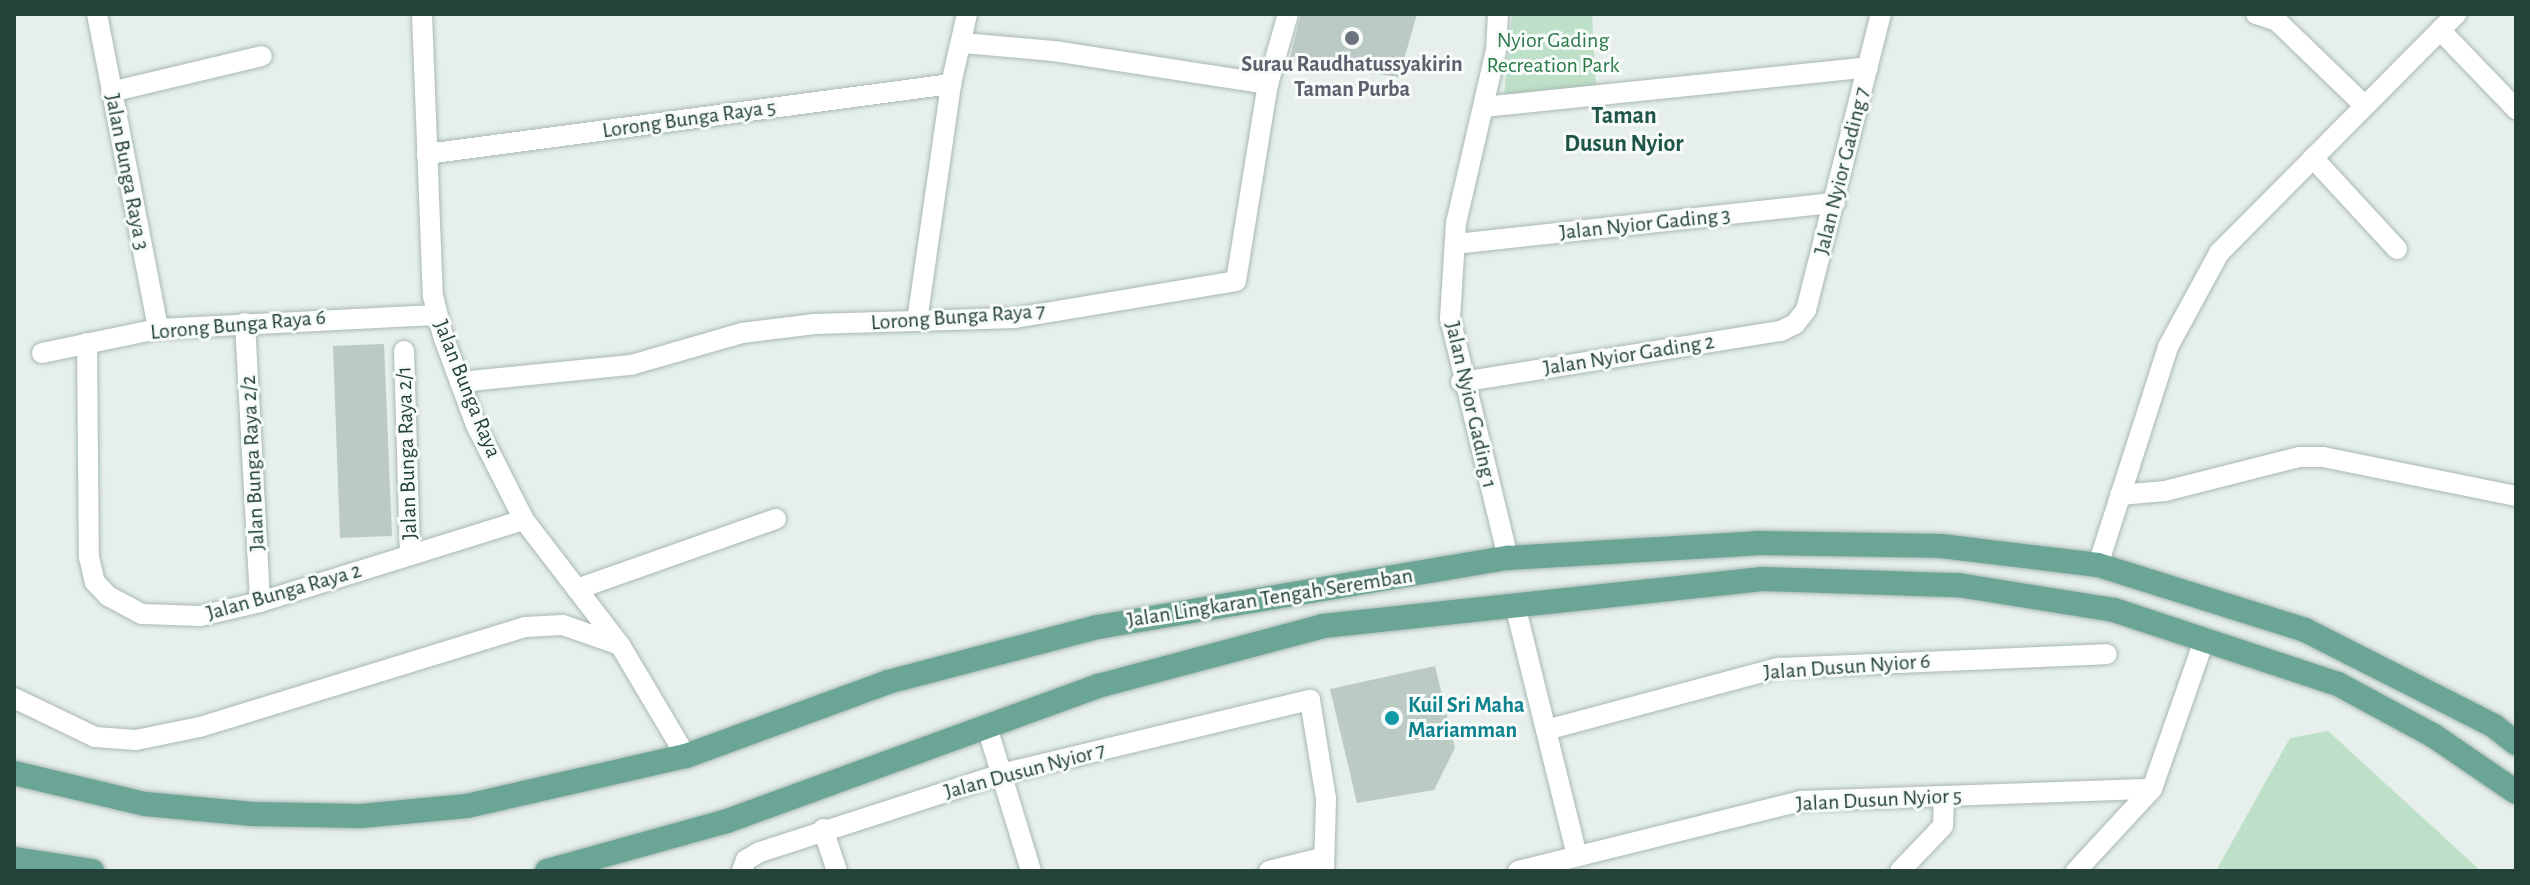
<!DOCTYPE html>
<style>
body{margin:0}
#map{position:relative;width:2530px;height:885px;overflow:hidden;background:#e6efeb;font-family:"Alegreya Sans",sans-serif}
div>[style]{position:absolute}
.green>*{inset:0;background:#bfe0c8}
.building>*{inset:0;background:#bbcac4}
.roads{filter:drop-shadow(0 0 2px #a8b8b2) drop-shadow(0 0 2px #a8b8b2)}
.minor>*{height:20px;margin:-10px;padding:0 10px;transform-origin:10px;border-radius:10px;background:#fff}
.major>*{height:24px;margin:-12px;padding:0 12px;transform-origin:12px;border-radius:12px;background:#6aa596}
.dots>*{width:22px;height:22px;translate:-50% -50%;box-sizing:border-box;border:4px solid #f7fbf9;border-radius:50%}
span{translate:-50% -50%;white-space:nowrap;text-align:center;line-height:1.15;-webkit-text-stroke:6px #f7fbf9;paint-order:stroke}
.park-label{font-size:22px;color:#2d7a4b}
.worship-label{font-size:22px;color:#5b616d;font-weight:700}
.street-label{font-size:22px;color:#24423a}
.culture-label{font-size:22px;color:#0d838f;font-weight:700}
.left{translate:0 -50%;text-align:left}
.neighbourhood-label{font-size:24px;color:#1f5548;font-weight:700}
.frame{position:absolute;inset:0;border:16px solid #24423a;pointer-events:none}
</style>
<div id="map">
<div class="green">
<div style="clip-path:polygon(1512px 14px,1592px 14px,1596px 87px,1504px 97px)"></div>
<div style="clip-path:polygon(2328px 731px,2481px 871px,2216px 871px,2290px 738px)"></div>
</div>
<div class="building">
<div style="clip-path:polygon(1301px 14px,1417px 14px,1399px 77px,1289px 62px)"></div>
<div style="clip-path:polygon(384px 344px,392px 536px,340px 538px,333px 346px)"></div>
<div style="clip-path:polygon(1435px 666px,1455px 748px,1434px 790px,1357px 803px,1330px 689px)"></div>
</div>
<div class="roads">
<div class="minor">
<div style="left:97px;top:14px;width:321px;rotate:79deg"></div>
<div style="left:422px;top:14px;width:282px;rotate:87.8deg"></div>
<div style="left:433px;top:296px;width:41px;rotate:76deg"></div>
<div style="left:443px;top:336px;width:95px;rotate:69.7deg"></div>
<div style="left:476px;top:425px;width:106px;rotate:63.2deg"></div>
<div style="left:524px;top:520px;width:158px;rotate:52.5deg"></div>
<div style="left:620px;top:645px;width:129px;rotate:59.3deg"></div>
<div style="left:1498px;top:14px;width:36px;rotate:93deg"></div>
<div style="left:1496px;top:50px;width:178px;rotate:103deg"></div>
<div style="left:1456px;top:223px;width:95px;rotate:93.6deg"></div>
<div style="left:1450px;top:318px;width:247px;rotate:76.4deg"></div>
<div style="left:2256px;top:14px;width:22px;rotate:18deg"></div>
<div style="left:2277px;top:21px;width:122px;rotate:44deg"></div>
<div style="left:2440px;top:30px;width:110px;rotate:46.1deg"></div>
<div style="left:963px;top:43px;width:91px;rotate:5deg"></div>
<div style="left:1054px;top:51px;width:217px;rotate:8.8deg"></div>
<div style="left:111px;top:92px;width:155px;rotate:-13.4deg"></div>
<div style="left:1484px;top:107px;width:386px;rotate:-5.9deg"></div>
<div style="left:427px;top:154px;width:529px;rotate:-7.61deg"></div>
<div style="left:2313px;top:158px;width:124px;rotate:47.3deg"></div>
<div style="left:1455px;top:244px;width:382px;rotate:-6.2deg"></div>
<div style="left:917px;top:321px;width:239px;rotate:-81.8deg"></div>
<div style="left:951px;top:84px;width:72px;rotate:-77.1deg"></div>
<div style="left:245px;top:323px;width:279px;rotate:86.9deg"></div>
<div style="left:87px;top:343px;width:214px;rotate:89.5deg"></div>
<div style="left:89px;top:557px;width:26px;rotate:77deg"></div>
<div style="left:95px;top:582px;width:19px;rotate:47deg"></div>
<div style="left:108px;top:596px;width:38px;rotate:28deg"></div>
<div style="left:142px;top:614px;width:58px;rotate:2deg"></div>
<div style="left:200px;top:616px;width:62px;rotate:-13.1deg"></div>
<div style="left:260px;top:602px;width:276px;rotate:-17.3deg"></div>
<div style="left:404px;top:351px;width:204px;rotate:88.3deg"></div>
<div style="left:42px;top:353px;width:118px;rotate:-11.7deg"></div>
<div style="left:158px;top:329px;width:278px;rotate:-2.9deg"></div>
<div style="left:460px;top:382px;width:172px;rotate:-5.7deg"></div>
<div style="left:631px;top:365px;width:116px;rotate:-16.1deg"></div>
<div style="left:742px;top:333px;width:73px;rotate:-7.1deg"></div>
<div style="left:814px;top:324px;width:201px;rotate:-1.7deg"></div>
<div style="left:1015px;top:318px;width:224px;rotate:-9.5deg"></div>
<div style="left:1236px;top:281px;width:200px;rotate:-80.8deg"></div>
<div style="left:1268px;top:84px;width:73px;rotate:-74.1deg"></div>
<div style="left:1461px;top:382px;width:324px;rotate:-9.1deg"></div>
<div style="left:1781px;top:331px;width:16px;rotate:-27deg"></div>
<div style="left:1795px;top:324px;width:18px;rotate:-52deg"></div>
<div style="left:1806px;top:310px;width:305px;rotate:-75.8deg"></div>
<div style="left:2120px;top:495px;width:45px;rotate:-5.1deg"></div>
<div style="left:2165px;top:491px;width:138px;rotate:-14.2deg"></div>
<div style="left:2299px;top:457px;width:24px"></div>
<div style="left:2323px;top:457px;width:197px;rotate:11.4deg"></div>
<div style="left:2098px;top:565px;width:229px;rotate:-72.2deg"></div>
<div style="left:2168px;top:347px;width:107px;rotate:-61.5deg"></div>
<div style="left:2219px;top:253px;width:337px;rotate:-45.2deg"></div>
<div style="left:577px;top:589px;width:211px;rotate:-19.4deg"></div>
<div style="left:1515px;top:605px;width:259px;rotate:76.1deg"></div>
<div style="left:14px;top:698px;width:90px;rotate:25.7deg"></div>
<div style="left:95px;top:737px;width:41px;rotate:4.2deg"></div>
<div style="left:136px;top:740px;width:65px;rotate:-11.5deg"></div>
<div style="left:200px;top:727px;width:340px;rotate:-17.1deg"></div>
<div style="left:525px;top:627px;width:38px;rotate:-3deg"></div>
<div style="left:563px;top:625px;width:60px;rotate:19.3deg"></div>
<div style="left:987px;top:727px;width:151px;rotate:73deg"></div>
<div style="left:1546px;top:730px;width:240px;rotate:-15deg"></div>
<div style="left:1778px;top:668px;width:329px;rotate:-2.4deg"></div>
<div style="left:823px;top:829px;width:44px;rotate:71.6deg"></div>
<div style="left:742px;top:871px;width:12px;rotate:-70deg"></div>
<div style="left:746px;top:860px;width:16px;rotate:-30deg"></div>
<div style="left:760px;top:852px;width:253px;rotate:-17.9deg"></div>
<div style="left:1001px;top:774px;width:318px;rotate:-13.5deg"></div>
<div style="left:1310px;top:700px;width:100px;rotate:80.8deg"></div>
<div style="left:1326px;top:799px;width:72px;rotate:91.6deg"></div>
<div style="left:1269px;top:871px;width:54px;rotate:-14deg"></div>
<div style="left:1518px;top:871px;width:292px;rotate:-13.9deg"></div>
<div style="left:1801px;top:801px;width:351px;rotate:-2deg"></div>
<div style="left:1900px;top:871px;width:62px;rotate:-46.3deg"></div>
<div style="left:1943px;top:826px;width:29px;rotate:-88deg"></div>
<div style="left:2076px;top:871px;width:112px;rotate:-47.2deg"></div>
<div style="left:2152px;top:789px;width:160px;rotate:-70.7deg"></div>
</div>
<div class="major">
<div style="left:14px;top:773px;width:135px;rotate:13.3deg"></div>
<div style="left:145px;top:804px;width:108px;rotate:5.3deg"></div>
<div style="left:253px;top:814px;width:108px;rotate:1.1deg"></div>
<div style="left:361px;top:816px;width:106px;rotate:-5.4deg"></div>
<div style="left:467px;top:806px;width:225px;rotate:-12.9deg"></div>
<div style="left:686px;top:756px;width:215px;rotate:-20.1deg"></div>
<div style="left:888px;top:682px;width:217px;rotate:-14.7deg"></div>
<div style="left:1098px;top:627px;width:416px;rotate:-9.6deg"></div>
<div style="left:1508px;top:558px;width:250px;rotate:-3.4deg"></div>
<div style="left:1758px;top:543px;width:183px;rotate:0.9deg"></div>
<div style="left:1941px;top:546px;width:158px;rotate:6.9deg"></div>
<div style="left:2098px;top:565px;width:217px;rotate:17.4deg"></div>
<div style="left:2305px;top:630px;width:212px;rotate:26.9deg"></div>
<div style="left:2494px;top:726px;width:28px;rotate:38deg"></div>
<div style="left:14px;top:859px;width:79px;rotate:8.7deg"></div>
<div style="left:547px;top:871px;width:187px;rotate:-15.5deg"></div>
<div style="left:727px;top:821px;width:395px;rotate:-20deg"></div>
<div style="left:1098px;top:686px;width:233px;rotate:-14.9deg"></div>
<div style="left:1323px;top:626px;width:442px;rotate:-6.1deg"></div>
<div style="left:1762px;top:579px;width:196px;rotate:1.8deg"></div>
<div style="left:1958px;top:585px;width:158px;rotate:9.1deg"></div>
<div style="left:2114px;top:610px;width:236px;rotate:18.3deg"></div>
<div style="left:2338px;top:684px;width:109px;rotate:28.4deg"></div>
<div style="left:2434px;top:736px;width:99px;rotate:34.3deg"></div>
</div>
</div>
<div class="dots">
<div style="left:1352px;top:38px;background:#6b7280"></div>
<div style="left:1392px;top:718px;background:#0f9aa8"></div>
</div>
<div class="park-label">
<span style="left:1553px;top:53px">Nyior Gading<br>Recreation Park</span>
</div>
<div class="worship-label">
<span style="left:1352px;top:77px">Surau Raudhatussyakirin<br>Taman Purba</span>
</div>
<div class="street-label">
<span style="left:689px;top:119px;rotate:-8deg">Lorong Bunga Raya 5</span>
<span style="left:1842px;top:171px;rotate:-76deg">Jalan Nyior Gading 7</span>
<span style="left:127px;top:172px;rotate:79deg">Jalan Bunga Raya 3</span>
<span style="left:1645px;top:224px;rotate:-6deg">Jalan Nyior Gading 3</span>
<span style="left:958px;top:317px;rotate:-4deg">Lorong Bunga Raya 7</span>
<span style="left:238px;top:325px;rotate:-5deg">Lorong Bunga Raya 6</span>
<span style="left:1629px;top:355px;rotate:-9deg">Jalan Nyior Gading 2</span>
<span style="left:467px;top:389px;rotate:68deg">Jalan Bunga Raya</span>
<span style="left:1471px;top:405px;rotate:77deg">Jalan Nyior Gading 1</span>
<span style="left:407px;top:453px;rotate:-92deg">Jalan Bunga Raya 2/1</span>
<span style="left:253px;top:463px;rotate:-93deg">Jalan Bunga Raya 2/2</span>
<span style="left:284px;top:592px;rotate:-16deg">Jalan Bunga Raya 2</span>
<span style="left:1270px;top:598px;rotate:-9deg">Jalan Lingkaran Tengah Seremban</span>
<span style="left:1847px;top:667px;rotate:-4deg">Jalan Dusun Nyior 6</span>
<span style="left:1025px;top:771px;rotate:-15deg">Jalan Dusun Nyior 7</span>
<span style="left:1879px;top:800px;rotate:-3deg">Jalan Dusun Nyior 5</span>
</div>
<div class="culture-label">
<span class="left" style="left:1408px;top:718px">Kuil Sri Maha<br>Mariamman</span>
</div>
<div class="neighbourhood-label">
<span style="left:1624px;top:131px">Taman<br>Dusun Nyior</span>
</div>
<div class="frame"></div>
</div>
